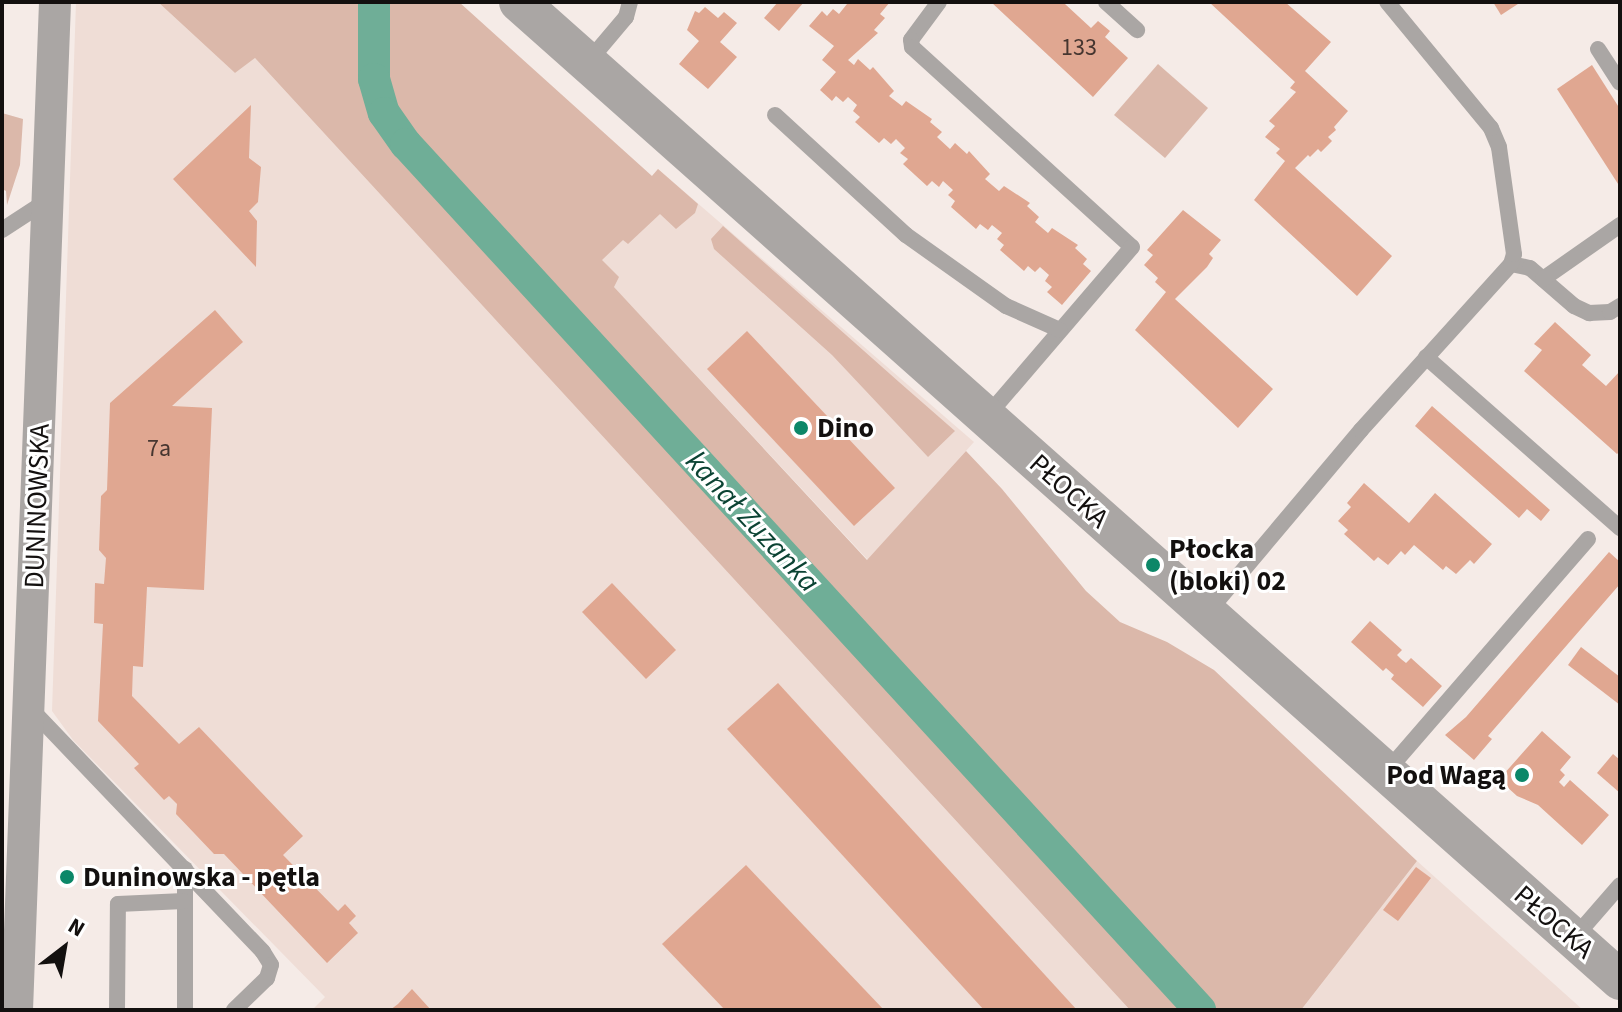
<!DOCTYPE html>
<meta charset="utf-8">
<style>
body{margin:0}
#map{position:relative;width:1622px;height:1012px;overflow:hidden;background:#f5ebe7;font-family:"Source Sans 3",sans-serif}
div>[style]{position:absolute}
.built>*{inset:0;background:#efddd6}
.green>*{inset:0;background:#dbb8aa}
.canal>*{height:32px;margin:-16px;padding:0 16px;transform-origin:16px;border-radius:16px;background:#6fae97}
.building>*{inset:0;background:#e0a791}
.service>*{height:16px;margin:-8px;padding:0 8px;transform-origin:8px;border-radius:8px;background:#aaa6a4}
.minor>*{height:32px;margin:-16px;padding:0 16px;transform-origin:16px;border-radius:16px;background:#aaa6a4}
.tertiary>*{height:40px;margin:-20px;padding:0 20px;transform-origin:20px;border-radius:20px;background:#aaa6a4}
.dots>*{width:22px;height:22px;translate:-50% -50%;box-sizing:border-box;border:4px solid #fff;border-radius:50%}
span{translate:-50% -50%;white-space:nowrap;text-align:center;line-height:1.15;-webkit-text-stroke:6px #fff;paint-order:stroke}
.number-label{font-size:24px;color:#463630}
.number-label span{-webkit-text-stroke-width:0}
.poi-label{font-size:28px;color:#13100f;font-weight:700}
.left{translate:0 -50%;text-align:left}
.right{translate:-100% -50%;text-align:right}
.street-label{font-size:28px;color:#13100f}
.water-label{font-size:30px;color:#0b4333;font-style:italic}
.frame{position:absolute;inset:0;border:4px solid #13100f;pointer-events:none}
.north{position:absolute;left:24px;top:908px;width:80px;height:80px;-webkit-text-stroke:6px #fff;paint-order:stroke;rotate:31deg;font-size:22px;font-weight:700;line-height:32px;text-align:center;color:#13100f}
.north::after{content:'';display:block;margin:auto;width:28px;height:36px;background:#13100f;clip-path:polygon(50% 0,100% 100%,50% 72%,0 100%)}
</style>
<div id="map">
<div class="built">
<div style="clip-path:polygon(76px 2px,158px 2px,235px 73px,255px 58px,1130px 1010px,312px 1010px,325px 997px,73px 740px,52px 711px)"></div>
<div style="clip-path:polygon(658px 169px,974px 442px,868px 560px,584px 255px)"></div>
<div style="clip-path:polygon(1417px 861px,1583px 1010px,1301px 1010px)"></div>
</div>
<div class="green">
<div style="clip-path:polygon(158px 2px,459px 2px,652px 176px,658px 169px,698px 204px,695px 213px,676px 229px,660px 214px,628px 244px,623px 240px,602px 260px,619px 277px,614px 287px,867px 560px,966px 451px,1002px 489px,1086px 591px,1120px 622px,1167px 642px,1214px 670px,1417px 861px,1301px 1010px,1130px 1010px,255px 58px,235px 73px)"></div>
<div style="clip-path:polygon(1158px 64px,1208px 108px,1165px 158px,1114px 115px)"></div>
<div style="clip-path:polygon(2px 113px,23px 119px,20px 165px,7px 205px,6px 191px,2px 189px)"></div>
<div style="clip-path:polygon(723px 226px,899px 382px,955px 431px,928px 457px,832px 355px,714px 249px,711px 239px)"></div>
</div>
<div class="canal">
<div style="left:374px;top:2px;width:77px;rotate:90deg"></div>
<div style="left:374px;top:79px;width:35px;rotate:74deg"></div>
<div style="left:384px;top:113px;width:38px;rotate:55deg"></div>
<div style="left:406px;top:144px;width:1175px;rotate:47.48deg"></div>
</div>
<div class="building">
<div style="clip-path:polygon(778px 2px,804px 2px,779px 31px,764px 18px)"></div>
<div style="clip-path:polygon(845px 2px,890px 2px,880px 14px,885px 18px,874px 30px,878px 33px,848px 60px,854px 65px,858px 59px,870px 70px,873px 67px,894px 91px,889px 96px,902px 106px,906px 101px,932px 119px,930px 122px,942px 132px,937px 137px,950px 149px,955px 143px,967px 154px,969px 151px,990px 174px,985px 179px,999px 191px,1004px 186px,1030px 203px,1027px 206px,1039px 217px,1035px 222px,1048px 233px,1052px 228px,1078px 245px,1075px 248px,1087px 259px,1083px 264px,1091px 271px,1062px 305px,1047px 292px,1052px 287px,1045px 281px,1049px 275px,1040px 267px,1035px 272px,1028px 266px,1024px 271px,1000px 250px,1004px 245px,997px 239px,1002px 233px,992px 225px,988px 230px,980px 224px,976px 229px,951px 207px,955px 201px,948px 195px,953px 190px,943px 181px,939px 187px,932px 181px,927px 186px,903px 164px,908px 159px,900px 153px,905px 148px,896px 139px,891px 144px,884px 138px,879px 143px,855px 122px,860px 117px,853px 111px,857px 105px,848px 97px,843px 102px,836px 96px,832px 101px,820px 90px,836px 72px,822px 60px,834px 46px,809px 26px,822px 11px,827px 16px,833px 9px,839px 14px,847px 4px)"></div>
<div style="clip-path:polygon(991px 2px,1067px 2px,1065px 4px,1091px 28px,1098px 21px,1110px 31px,1105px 37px,1128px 58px,1093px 97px)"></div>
<div style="clip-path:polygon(1209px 2px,1285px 2px,1331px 42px,1305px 71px,1348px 111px,1334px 127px,1336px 130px,1328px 137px,1332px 141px,1321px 152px,1318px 149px,1310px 157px,1308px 155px,1295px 168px,1392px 256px,1357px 296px,1254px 200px,1285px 161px,1276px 153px,1280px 149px,1265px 137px,1275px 126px,1269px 121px,1296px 92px,1290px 88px,1295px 82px)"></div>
<div style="clip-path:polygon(1493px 2px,1521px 2px,1501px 15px)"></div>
<div style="clip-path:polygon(705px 7px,718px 18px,724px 12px,737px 23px,720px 42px,737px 57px,708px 89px,679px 64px,699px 41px,687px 30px,695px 11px,699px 13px)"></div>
<div style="clip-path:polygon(1592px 65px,1620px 109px,1620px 187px,1557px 89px)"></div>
<div style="clip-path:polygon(251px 105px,249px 158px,261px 167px,258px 202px,249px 211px,257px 221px,256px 267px,173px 179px)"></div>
<div style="clip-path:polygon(1183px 210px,1221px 240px,1209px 254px,1213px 258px,1207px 267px,1175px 299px,1273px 389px,1238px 428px,1135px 330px,1166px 292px,1155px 282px,1158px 278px,1144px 265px,1153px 255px,1147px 250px)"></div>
<div style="clip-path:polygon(215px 310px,243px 342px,172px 406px,212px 408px,204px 590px,147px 587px,143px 667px,133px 666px,132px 696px,179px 744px,199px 727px,303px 836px,283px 855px,338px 911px,345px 904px,356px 916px,349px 923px,358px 933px,327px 963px,224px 854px,214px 854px,176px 814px,177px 804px,169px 796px,164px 800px,134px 768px,139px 764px,98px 721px,103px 624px,94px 623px,95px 583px,104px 584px,106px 558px,99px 550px,101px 496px,107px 490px,110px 403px)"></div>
<div style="clip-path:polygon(1555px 322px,1591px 355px,1582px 365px,1606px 386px,1620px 371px,1620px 451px,1617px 454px,1524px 371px,1542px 350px,1534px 344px)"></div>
<div style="clip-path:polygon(747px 331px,895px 488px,854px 526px,707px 369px)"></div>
<div style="clip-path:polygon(1432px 406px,1550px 510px,1541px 521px,1527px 509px,1519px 518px,1415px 426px)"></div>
<div style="clip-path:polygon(1364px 483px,1409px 523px,1435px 493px,1492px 544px,1474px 564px,1470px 560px,1456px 574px,1446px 566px,1443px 570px,1414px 545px,1405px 555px,1401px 551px,1388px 565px,1378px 557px,1374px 561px,1344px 534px,1348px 530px,1338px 521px,1351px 507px,1347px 503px)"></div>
<div style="clip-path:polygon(1609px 552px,1620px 562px,1620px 584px,1488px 736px,1492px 739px,1474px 760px,1445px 735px,1466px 717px)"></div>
<div style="clip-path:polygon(612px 583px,676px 650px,646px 679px,582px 612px)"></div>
<div style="clip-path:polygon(1370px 621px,1402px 650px,1397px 655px,1401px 659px,1406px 663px,1411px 658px,1442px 686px,1423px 707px,1391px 679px,1394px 675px,1386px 668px,1383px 671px,1351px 642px)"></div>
<div style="clip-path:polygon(1581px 647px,1620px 677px,1620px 705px,1568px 665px)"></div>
<div style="clip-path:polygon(778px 683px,1077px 1010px,984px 1010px,727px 729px)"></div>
<div style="clip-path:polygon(1542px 731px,1571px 757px,1560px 770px,1565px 775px,1559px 782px,1564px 787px,1570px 780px,1609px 815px,1582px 845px,1538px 805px,1517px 796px,1506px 786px,1503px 775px)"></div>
<div style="clip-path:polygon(1613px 754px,1620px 760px,1620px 793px,1597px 773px)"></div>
<div style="clip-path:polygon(746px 865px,884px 1010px,725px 1010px,662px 944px)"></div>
<div style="clip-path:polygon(1416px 867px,1431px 878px,1398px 921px,1383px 910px)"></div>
<div style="clip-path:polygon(412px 989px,431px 1010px,390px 1010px,398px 1004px)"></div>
</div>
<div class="service">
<div style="left:939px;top:2px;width:47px;rotate:126.4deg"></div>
<div style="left:911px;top:40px;width:7px;rotate:82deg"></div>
<div style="left:912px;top:47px;width:297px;rotate:42.3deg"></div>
<div style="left:1132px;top:247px;width:223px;rotate:130.6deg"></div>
<div style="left:1106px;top:2px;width:42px;rotate:42.1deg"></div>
<div style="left:1598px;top:49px;width:40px;rotate:57.1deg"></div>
<div style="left:588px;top:62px;width:59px;rotate:-49.8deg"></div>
<div style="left:626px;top:17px;width:16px;rotate:-75deg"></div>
<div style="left:775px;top:115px;width:178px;rotate:42.5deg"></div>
<div style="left:906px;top:235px;width:123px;rotate:35.4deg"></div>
<div style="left:1006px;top:306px;width:59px;rotate:24deg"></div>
<div style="left:2px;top:230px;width:55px;rotate:-33.1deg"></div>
<div style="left:1511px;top:264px;width:19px;rotate:12deg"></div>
<div style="left:1530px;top:268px;width:58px;rotate:40.8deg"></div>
<div style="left:1574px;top:306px;width:17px;rotate:25deg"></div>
<div style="left:1589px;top:313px;width:21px;rotate:-3deg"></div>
<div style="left:1610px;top:312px;width:12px;rotate:-31deg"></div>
<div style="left:1543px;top:279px;width:94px;rotate:-35deg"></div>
<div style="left:1426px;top:357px;width:259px;rotate:41.4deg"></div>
<div style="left:1207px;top:613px;width:239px;rotate:-49.9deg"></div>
<div style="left:1361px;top:430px;width:224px;rotate:-47.9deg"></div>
<div style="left:1511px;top:264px;width:10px;rotate:-73deg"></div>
<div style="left:1514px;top:254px;width:108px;rotate:-98deg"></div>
<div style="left:1499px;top:147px;width:21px;rotate:-113deg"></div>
<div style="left:1491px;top:128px;width:163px;rotate:-129.5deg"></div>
<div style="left:30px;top:708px;width:337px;rotate:46.3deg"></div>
<div style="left:263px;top:952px;width:15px;rotate:58deg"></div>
<div style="left:271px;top:965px;width:14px;rotate:107deg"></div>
<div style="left:267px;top:978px;width:46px;rotate:135.9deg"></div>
<div style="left:1387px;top:771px;width:307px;rotate:-49.1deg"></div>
<div style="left:185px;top:869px;width:141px;rotate:90deg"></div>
<div style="left:1574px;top:938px;width:70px;rotate:-49deg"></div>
<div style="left:117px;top:1010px;width:106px;rotate:-89.5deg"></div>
<div style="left:118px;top:904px;width:66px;rotate:-2.6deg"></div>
</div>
<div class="minor">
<div style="left:17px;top:1010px;width:1009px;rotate:-87.84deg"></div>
</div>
<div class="tertiary">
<div style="left:519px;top:2px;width:1473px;rotate:41.61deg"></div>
</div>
<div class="dots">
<div style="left:801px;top:428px;background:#0c8768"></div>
<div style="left:1153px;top:565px;background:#0c8768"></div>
<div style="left:1522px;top:775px;background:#0c8768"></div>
<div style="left:67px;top:877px;background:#0c8768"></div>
</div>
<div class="number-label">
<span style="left:1079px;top:48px">133</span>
<span style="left:159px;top:449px">7a</span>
</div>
<div class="poi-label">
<span class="left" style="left:817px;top:428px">Dino</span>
<span class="left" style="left:1169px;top:565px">Płocka<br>(bloki) 02</span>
<span class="right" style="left:1506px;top:775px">Pod Wagą</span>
<span class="left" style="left:83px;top:877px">Duninowska - pętla</span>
</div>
<div class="street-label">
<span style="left:1069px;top:491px;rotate:42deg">PŁOCKA</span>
<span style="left:37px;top:506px;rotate:-88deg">DUNINOWSKA</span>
<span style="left:1554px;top:922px;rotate:41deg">PŁOCKA</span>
</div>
<div class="water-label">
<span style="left:752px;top:522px;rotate:47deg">kanał Zuzanka</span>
</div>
<div class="frame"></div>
<div class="north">N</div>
</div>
